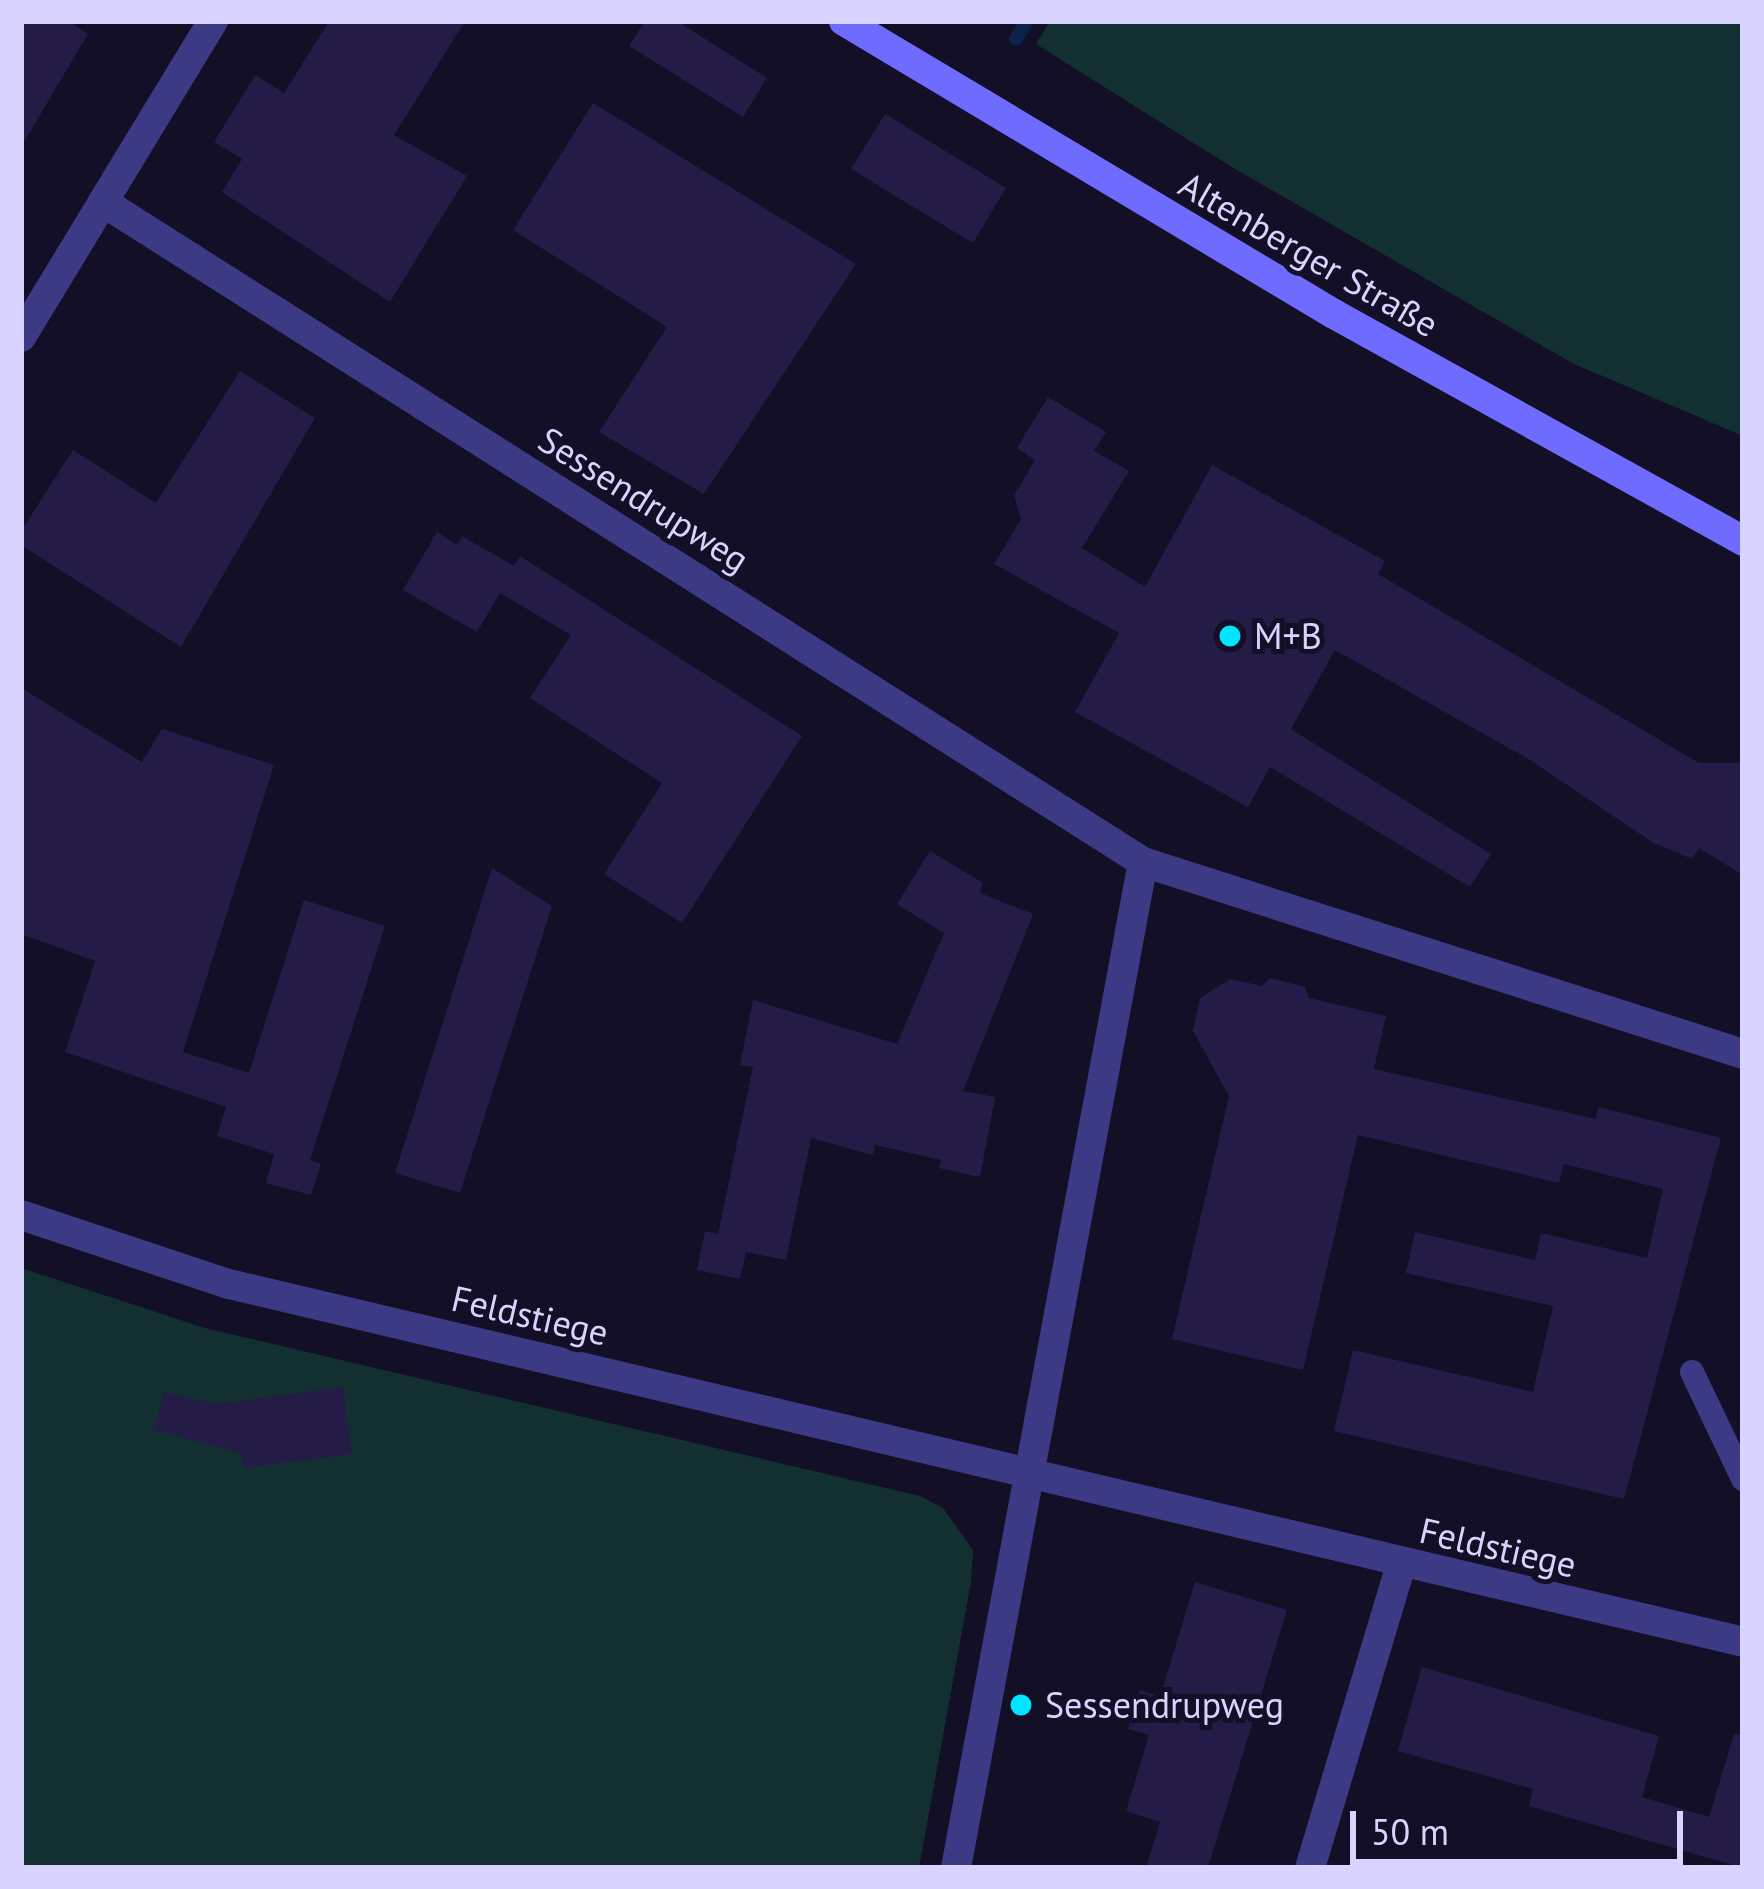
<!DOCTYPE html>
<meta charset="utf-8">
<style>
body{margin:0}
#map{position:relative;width:1764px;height:1889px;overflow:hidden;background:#130f26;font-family:"PT Sans",sans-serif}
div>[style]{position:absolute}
.green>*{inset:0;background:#12302f}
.stream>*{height:14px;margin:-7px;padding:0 7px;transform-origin:7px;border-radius:7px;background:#0c2248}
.building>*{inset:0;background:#241b47}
.service>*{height:24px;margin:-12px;padding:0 12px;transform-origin:12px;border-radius:12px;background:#3d3a85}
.minor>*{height:30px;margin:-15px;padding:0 15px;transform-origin:15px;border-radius:15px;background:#3d3a85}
.secondary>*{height:30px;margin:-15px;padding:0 15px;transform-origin:15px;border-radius:15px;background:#6f6bff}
.dots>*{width:33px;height:33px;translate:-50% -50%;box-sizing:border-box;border:6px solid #130f26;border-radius:50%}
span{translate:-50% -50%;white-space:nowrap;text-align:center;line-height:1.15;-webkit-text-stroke:10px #130f26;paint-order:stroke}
.street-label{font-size:36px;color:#d9d4ff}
.poi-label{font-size:36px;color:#d9d4ff}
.left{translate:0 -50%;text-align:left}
.frame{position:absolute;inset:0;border:24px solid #d9d4ff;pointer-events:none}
.scale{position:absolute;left:1350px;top:1811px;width:333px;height:54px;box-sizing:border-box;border:6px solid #d9d4ff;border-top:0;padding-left:15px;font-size:36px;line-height:42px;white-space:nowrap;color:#d9d4ff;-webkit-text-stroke:9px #130f26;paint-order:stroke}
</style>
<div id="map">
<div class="green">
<div style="clip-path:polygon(1050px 21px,1743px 21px,1743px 436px,1572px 363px,1230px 166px,1036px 44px)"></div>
<div style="clip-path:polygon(21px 1268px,205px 1328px,920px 1496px,943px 1508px,973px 1550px,971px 1582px,919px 1868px,21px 1868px)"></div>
</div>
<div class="stream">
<div style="left:1016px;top:39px;width:21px;rotate:-59deg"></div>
</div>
<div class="building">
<div style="clip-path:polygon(21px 21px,68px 21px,88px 34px,21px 147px)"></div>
<div style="clip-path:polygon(329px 21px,465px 21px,394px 135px,467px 176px,390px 302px,222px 192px,242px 159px,214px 142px,255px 75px,284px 93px)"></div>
<div style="clip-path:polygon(645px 21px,677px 21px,767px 78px,743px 117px,629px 46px)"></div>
<div style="clip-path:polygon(593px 103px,856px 264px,704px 494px,599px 432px,667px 327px,513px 230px)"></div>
<div style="clip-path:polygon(885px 114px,1006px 188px,973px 243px,851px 169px)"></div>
<div style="clip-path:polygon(240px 371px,315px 418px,181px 647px,21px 545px,21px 531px,73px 450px,156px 503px)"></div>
<div style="clip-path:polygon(1048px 397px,1106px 432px,1094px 451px,1129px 471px,1082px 548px,1145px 587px,1212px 465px,1385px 561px,1378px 574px,1699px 763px,1743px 763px,1743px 875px,1699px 848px,1692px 859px,1652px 842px,1530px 760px,1335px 650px,1291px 729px,1491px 854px,1470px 887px,1270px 767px,1248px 807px,1075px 712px,1119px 633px,994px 564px,1021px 519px,1014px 495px,1035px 460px,1017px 448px)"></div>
<div style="clip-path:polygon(437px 532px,457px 545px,462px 536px,514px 566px,520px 556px,802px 736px,682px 923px,604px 874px,662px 783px,530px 698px,571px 635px,500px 593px,477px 632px,403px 590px)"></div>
<div style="clip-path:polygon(21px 688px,142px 762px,162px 729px,274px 765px,183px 1052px,249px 1073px,304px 900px,385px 926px,310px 1160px,321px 1164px,311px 1195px,266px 1183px,274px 1154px,217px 1136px,226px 1107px,65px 1052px,95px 961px,21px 934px)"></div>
<div style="clip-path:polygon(930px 851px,983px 883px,980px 893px,1033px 914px,963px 1091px,995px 1097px,980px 1177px,939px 1168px,941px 1160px,875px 1145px,873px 1155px,811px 1138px,786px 1260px,746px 1252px,740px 1279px,697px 1270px,705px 1231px,718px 1234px,753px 1067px,740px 1065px,753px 1000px,897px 1044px,944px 933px,897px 904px)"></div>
<div style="clip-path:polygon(492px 868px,552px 906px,460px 1193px,395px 1173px)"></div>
<div style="clip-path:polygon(1270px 978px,1305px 987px,1309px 998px,1386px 1016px,1374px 1069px,1596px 1119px,1598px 1107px,1721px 1138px,1624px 1499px,1334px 1431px,1353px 1350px,1533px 1392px,1553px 1306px,1406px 1273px,1415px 1232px,1535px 1260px,1541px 1233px,1647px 1258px,1663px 1189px,1564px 1164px,1559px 1183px,1358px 1135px,1303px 1370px,1172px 1339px,1229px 1096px,1193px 1031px,1200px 998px,1230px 979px,1262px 986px)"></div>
<div style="clip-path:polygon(343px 1387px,352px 1454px,243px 1468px,241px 1453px,154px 1430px,164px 1392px,216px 1404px)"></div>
<div style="clip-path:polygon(1195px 1582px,1287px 1610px,1208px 1868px,1146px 1868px,1160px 1822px,1126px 1811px,1149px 1735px,1128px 1729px,1140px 1690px,1160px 1697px)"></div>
<div style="clip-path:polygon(1422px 1667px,1659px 1736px,1642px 1797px,1709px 1817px,1734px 1734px,1743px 1735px,1743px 1868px,1529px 1806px,1533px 1789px,1398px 1751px)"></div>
</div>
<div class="service">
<div style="left:1692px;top:1372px;width:119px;rotate:64.5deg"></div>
</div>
<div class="minor">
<div style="left:213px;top:21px;width:212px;rotate:121.3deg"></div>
<div style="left:103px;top:202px;width:1232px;rotate:32.4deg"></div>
<div style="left:21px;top:337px;width:158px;rotate:-58.7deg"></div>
<div style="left:21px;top:1215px;width:219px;rotate:18.4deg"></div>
<div style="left:229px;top:1284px;width:1556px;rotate:13.3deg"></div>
<div style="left:956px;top:1868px;width:1023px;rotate:-79.47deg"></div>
<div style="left:1143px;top:862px;width:630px;rotate:17.74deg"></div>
<div style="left:1310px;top:1868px;width:316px;rotate:-73.3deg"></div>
</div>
<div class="secondary">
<div style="left:844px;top:21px;width:571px;rotate:30.88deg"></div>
<div style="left:1334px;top:314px;width:468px;rotate:29deg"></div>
</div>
<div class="dots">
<div style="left:1230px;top:636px;background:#00e5ff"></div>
<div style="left:1021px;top:1705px;background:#00e5ff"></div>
</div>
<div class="street-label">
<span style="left:1309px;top:254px;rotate:30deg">Altenberger Straße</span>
<span style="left:644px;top:499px;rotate:32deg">Sessendrupweg</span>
<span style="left:530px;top:1315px;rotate:13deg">Feldstiege</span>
<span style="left:1498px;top:1547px;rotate:13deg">Feldstiege</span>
</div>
<div class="poi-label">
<span class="left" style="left:1254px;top:636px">M+B</span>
<span class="left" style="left:1045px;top:1705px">Sessendrupweg</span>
</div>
<div class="frame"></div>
<div class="scale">50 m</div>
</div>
